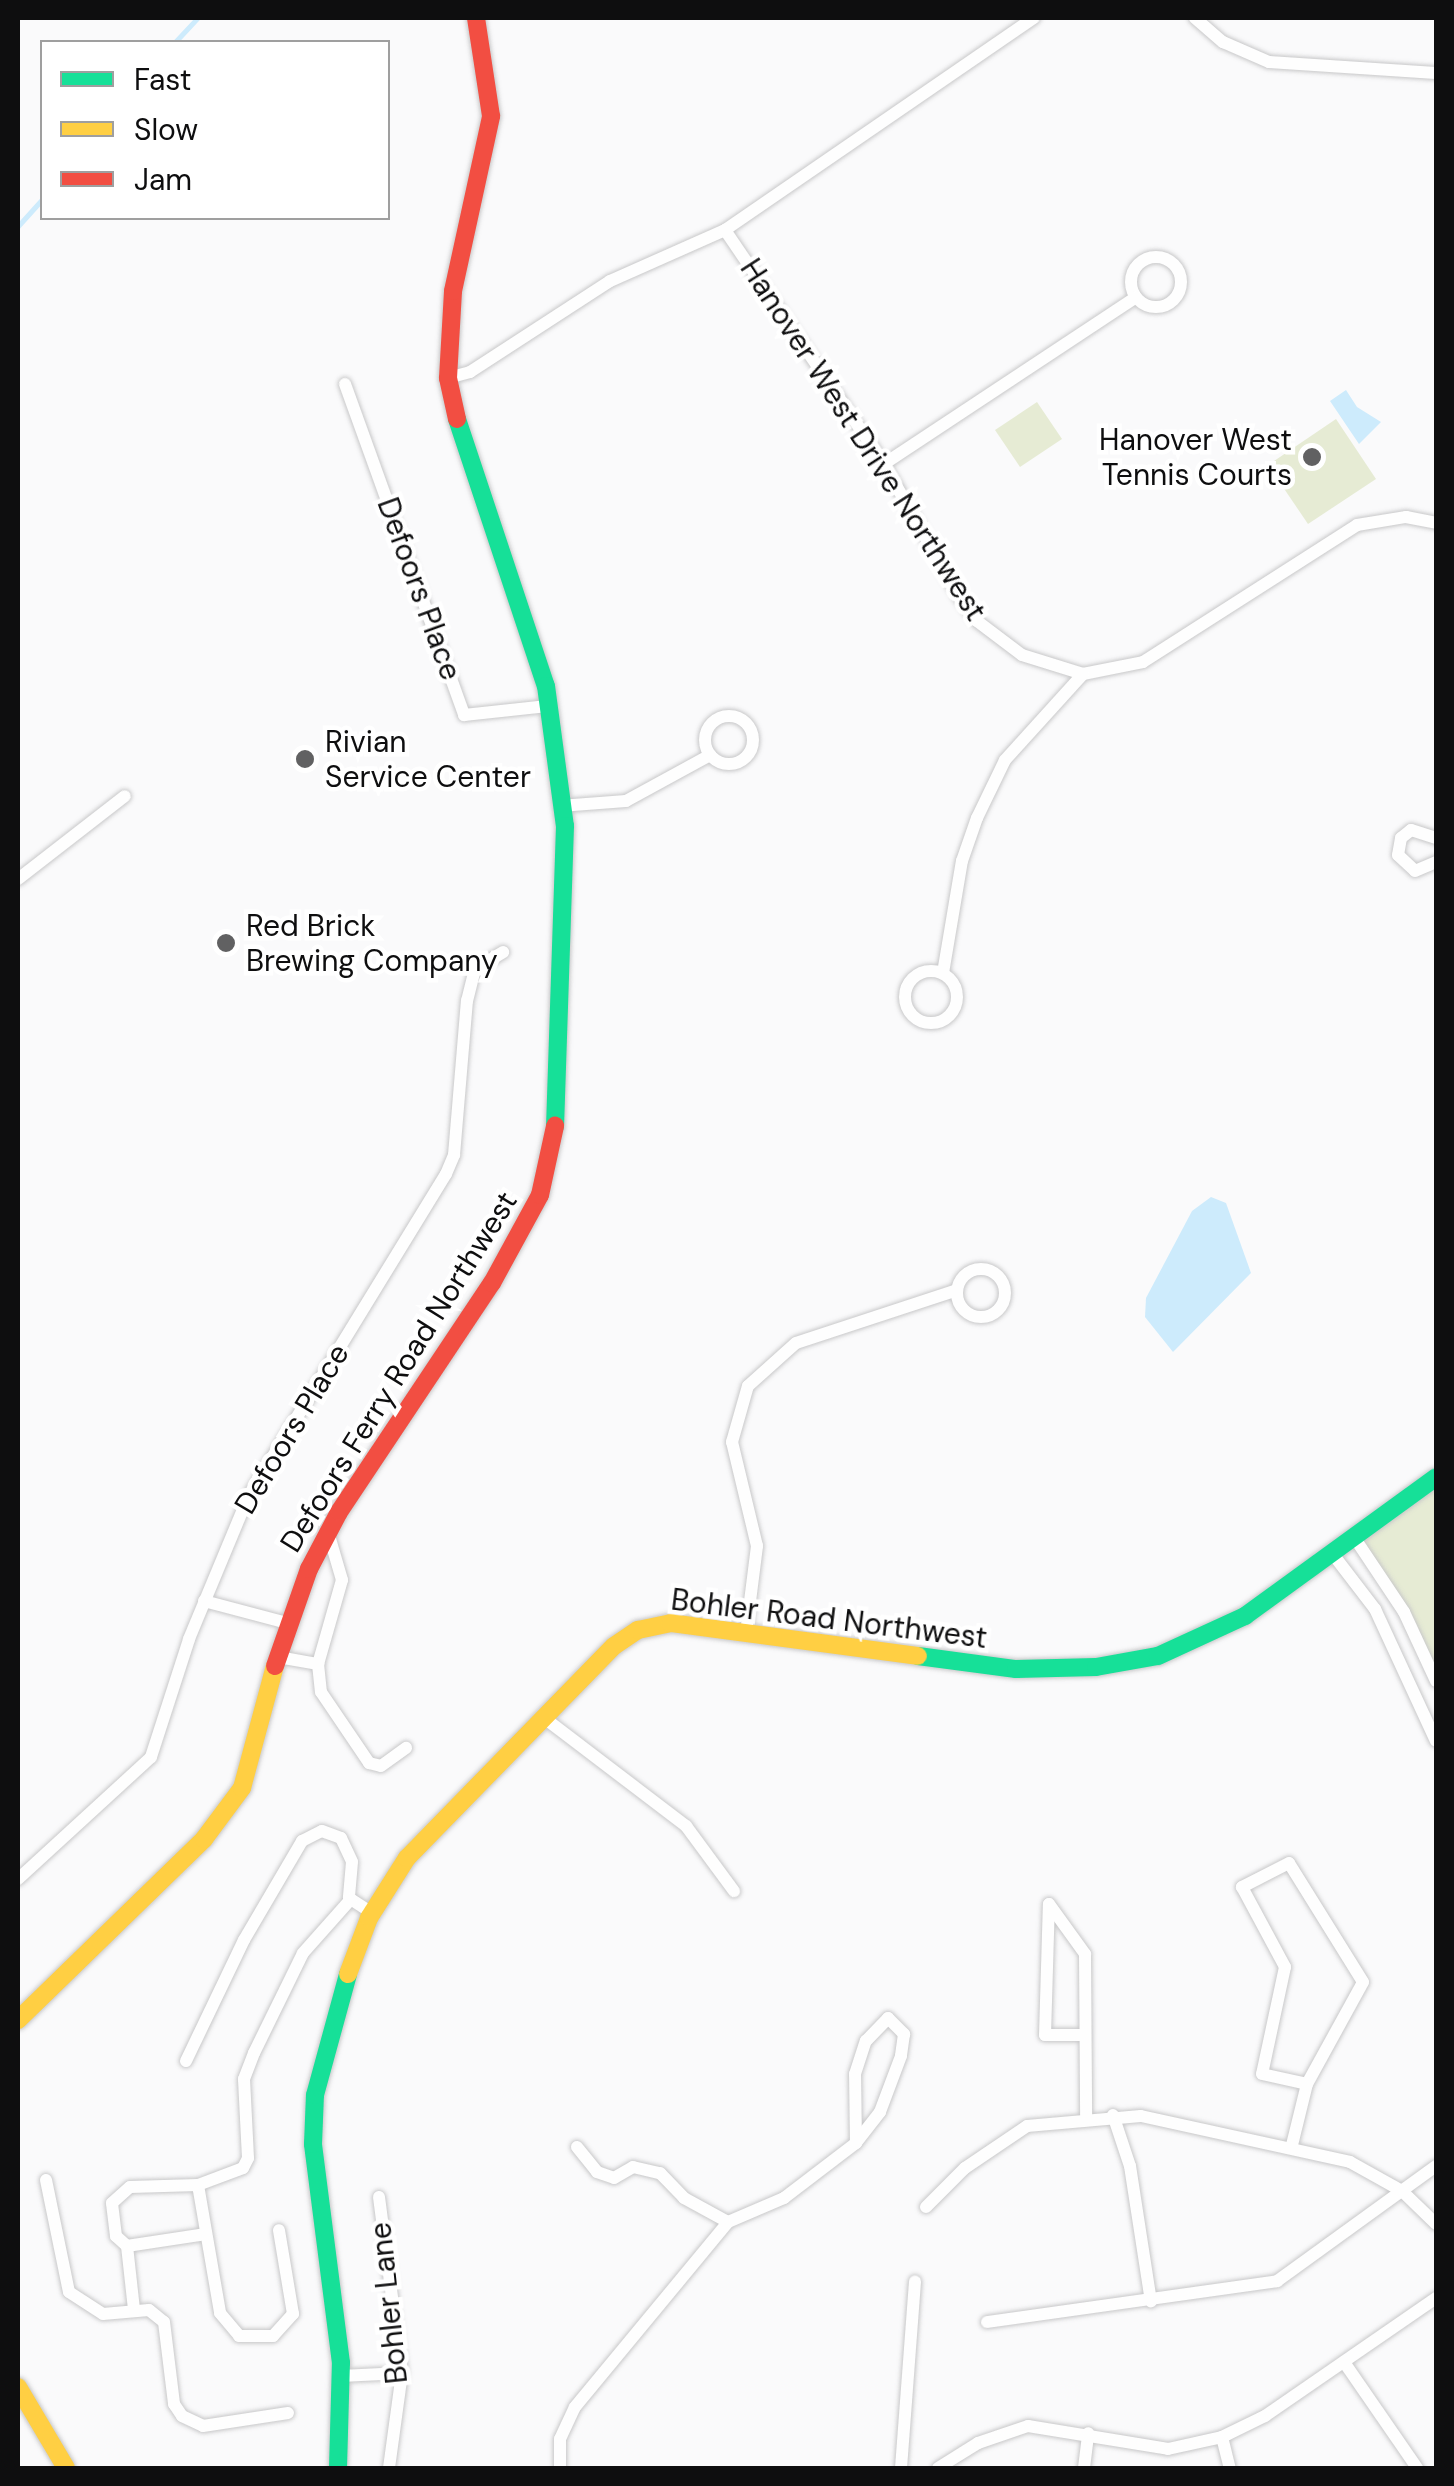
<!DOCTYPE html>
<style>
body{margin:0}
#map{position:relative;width:1454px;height:2486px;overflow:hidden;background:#fafafb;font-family:"DM Sans",sans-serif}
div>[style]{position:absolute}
.green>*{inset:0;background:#e6ebd4}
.water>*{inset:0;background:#cdebfc}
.stream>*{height:5px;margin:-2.5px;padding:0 2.5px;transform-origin:2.5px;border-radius:2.5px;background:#cdebfc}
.roads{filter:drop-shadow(0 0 2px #c8c8c9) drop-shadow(0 0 2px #c8c8c9)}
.street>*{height:12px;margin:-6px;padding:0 6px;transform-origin:6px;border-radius:6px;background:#fefefe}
.street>.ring{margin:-6px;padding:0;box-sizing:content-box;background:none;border:12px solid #fefefe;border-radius:50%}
.fast>*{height:18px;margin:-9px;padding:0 9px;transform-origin:9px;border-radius:9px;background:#16e098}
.slow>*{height:18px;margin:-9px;padding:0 9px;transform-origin:9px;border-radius:9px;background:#ffcf43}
.jam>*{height:18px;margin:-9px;padding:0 9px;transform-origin:9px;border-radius:9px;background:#f24e42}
.dots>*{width:28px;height:28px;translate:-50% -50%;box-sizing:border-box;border:5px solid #fff;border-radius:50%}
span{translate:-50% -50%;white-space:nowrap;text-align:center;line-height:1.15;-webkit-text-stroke:9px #fff;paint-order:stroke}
.street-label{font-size:30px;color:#0e0e0f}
.poi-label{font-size:30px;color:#0e0e0f}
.right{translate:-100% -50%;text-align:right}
.left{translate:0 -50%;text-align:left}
.frame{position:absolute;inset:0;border:20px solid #0e0e0f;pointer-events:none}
.legend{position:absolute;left:40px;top:40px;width:350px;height:180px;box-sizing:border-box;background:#fff;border:2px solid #9f9f9f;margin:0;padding:12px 18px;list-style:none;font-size:30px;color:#0e0e0f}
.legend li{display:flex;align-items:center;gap:20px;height:50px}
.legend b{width:50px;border:2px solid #9f9f9f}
</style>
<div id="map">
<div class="green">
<div style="clip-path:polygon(1037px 402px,1062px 439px,1020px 467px,995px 430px)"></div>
<div style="clip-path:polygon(1336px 419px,1376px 479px,1308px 524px,1268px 465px)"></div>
<div style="clip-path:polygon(1436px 1485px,1436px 1679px,1359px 1540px)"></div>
</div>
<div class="water">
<div style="clip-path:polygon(1346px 390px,1357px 407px,1381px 422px,1359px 444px,1330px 401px)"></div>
<div style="clip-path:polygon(1211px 1197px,1226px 1203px,1251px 1273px,1173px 1352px,1145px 1317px,1146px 1298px,1192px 1211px)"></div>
</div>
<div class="stream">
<div style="left:175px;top:42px;width:33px;rotate:-47deg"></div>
<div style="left:18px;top:226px;width:36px;rotate:-48deg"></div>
</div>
<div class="roads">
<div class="street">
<div style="left:1195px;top:18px;width:37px;rotate:41deg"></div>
<div style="left:1223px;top:42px;width:50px;rotate:23.5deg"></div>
<div style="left:1269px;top:62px;width:167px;rotate:3.8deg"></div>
<div style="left:725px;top:230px;width:283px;rotate:55.8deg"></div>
<div style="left:884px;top:464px;width:150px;rotate:60.5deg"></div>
<div style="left:958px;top:595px;width:32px;rotate:54deg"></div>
<div style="left:977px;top:621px;width:56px;rotate:37.1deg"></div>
<div style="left:1022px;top:655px;width:64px;rotate:17.3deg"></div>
<div style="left:1083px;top:674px;width:61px;rotate:-11.3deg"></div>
<div style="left:1143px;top:662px;width:254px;rotate:-32.6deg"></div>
<div style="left:1357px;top:525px;width:50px;rotate:-9.3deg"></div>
<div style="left:1406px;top:517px;width:31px;rotate:11deg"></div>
<div class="ring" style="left:1131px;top:257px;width:38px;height:38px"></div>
<div style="left:448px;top:378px;width:23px;rotate:-15deg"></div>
<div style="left:470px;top:372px;width:167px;rotate:-33deg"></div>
<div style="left:610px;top:281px;width:126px;rotate:-23.9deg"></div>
<div style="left:725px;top:230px;width:375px;rotate:-34.5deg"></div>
<div style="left:345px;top:384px;width:352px;rotate:70.2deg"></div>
<div style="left:464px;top:715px;width:84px;rotate:-6.1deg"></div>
<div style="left:884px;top:464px;width:302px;rotate:-33.5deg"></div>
<div class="ring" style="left:705px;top:716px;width:36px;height:36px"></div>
<div style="left:560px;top:806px;width:66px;rotate:-4.3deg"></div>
<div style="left:626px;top:801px;width:96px;rotate:-28.7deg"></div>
<div style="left:1436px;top:838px;width:26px;rotate:-162deg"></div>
<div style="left:1411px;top:830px;width:13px;rotate:141deg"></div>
<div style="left:1401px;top:838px;width:17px;rotate:100deg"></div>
<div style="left:1398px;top:855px;width:23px;rotate:43deg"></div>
<div style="left:1415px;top:871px;width:23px;rotate:-23deg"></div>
<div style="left:18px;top:879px;width:135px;rotate:-37.8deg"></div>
<div class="ring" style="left:905px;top:971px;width:40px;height:40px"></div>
<div style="left:943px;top:973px;width:114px;rotate:-80.4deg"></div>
<div style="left:962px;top:861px;width:46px;rotate:-70.8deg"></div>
<div style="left:977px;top:818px;width:64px;rotate:-64.2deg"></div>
<div style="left:1005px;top:760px;width:116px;rotate:-47.8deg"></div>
<div class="ring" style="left:957px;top:1269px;width:36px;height:36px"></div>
<div style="left:328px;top:1532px;width:50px;rotate:73.7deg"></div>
<div style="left:342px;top:1580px;width:87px;rotate:105.9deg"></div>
<div style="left:318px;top:1664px;width:28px;rotate:84deg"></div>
<div style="left:321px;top:1692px;width:86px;rotate:55.9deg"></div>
<div style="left:369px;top:1763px;width:12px;rotate:14deg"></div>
<div style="left:381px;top:1766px;width:31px;rotate:-36deg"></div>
<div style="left:1354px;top:1537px;width:90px;rotate:56.3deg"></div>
<div style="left:1404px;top:1612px;width:76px;rotate:65.1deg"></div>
<div style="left:1332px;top:1553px;width:71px;rotate:52.5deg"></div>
<div style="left:1375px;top:1609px;width:145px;rotate:65.2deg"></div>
<div style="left:204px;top:1601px;width:86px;rotate:14.8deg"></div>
<div style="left:746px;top:1633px;width:88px;rotate:-82.8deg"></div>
<div style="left:757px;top:1546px;width:107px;rotate:-103.5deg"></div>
<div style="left:732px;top:1442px;width:58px;rotate:-74.1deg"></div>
<div style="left:748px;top:1386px;width:64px;rotate:-41.9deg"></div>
<div style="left:796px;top:1343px;width:169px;rotate:-18.2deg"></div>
<div style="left:278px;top:1657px;width:41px;rotate:9.9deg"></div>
<div style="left:543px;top:1717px;width:180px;rotate:37.3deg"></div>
<div style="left:686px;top:1826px;width:81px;rotate:53.6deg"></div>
<div style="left:18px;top:1879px;width:180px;rotate:-42.5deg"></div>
<div style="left:151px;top:1757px;width:124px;rotate:-72.1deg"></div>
<div style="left:189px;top:1639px;width:154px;rotate:-67.4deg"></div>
<div style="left:248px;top:1497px;width:379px;rotate:-58.5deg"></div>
<div style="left:446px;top:1174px;width:21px;rotate:-67deg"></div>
<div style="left:454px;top:1155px;width:155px;rotate:-85.2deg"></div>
<div style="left:467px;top:1001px;width:33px;rotate:-76deg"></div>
<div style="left:475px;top:969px;width:33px;rotate:-31deg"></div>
<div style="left:1085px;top:2035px;width:40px;rotate:180deg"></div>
<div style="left:1045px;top:2035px;width:131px;rotate:-88.3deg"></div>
<div style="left:1049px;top:1904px;width:62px;rotate:54.2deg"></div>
<div style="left:1085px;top:1954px;width:163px;rotate:89.6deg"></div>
<div style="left:186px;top:2061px;width:134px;rotate:-64.4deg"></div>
<div style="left:244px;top:1940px;width:115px;rotate:-59.6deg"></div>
<div style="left:302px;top:1841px;width:22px;rotate:-27deg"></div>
<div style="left:322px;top:1831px;width:20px;rotate:20deg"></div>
<div style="left:341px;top:1838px;width:26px;rotate:65deg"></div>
<div style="left:352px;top:1862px;width:36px;rotate:95deg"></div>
<div style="left:349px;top:1898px;width:27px;rotate:33deg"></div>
<div style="left:1113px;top:2115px;width:54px;rotate:71.6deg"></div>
<div style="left:1130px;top:2166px;width:137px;rotate:81.2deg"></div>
<div style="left:1292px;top:2145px;width:63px;rotate:-76.2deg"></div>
<div style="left:1307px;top:2084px;width:116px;rotate:-61.2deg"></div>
<div style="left:1363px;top:1982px;width:140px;rotate:-121.9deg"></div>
<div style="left:1289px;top:1863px;width:53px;rotate:152.9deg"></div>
<div style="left:1242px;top:1887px;width:91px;rotate:61.7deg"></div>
<div style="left:1285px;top:1967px;width:109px;rotate:102.1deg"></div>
<div style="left:1262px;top:2074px;width:46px;rotate:12.5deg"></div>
<div style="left:577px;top:2147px;width:32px;rotate:51deg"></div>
<div style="left:597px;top:2172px;width:18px;rotate:19deg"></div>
<div style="left:614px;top:2178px;width:22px;rotate:-30deg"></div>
<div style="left:633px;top:2167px;width:28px;rotate:13deg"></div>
<div style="left:660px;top:2173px;width:35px;rotate:46deg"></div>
<div style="left:684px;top:2198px;width:50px;rotate:28.6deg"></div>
<div style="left:46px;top:2180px;width:114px;rotate:78.4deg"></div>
<div style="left:69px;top:2292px;width:40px;rotate:32.9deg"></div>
<div style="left:103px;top:2314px;width:46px;rotate:-5deg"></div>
<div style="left:149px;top:2310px;width:19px;rotate:39deg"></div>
<div style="left:164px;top:2322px;width:83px;rotate:83deg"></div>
<div style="left:174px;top:2404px;width:14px;rotate:56deg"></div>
<div style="left:182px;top:2416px;width:23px;rotate:25deg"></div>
<div style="left:203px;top:2426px;width:86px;rotate:-8.7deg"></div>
<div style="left:198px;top:2185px;width:130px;rotate:80.2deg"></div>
<div style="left:220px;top:2313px;width:30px;rotate:50deg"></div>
<div style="left:239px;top:2336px;width:34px"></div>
<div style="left:273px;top:2336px;width:30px;rotate:-48deg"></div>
<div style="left:293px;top:2314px;width:85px;rotate:-99.5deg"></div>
<div style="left:379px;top:2197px;width:177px;rotate:82.6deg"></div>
<div style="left:402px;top:2373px;width:96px;rotate:97.8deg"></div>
<div style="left:926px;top:2207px;width:55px;rotate:-45deg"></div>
<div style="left:965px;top:2168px;width:75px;rotate:-34.1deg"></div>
<div style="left:1027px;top:2126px;width:114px;rotate:-5deg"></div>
<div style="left:1141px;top:2116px;width:214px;rotate:12.4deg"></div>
<div style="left:1350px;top:2162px;width:60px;rotate:29.1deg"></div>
<div style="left:1402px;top:2191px;width:47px;rotate:44.1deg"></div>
<div style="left:206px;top:2234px;width:80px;rotate:171.4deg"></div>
<div style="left:127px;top:2246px;width:15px;rotate:-138deg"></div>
<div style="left:116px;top:2236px;width:33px;rotate:-97deg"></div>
<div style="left:112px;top:2203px;width:24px;rotate:-42deg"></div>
<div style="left:130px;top:2187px;width:68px;rotate:-1.7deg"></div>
<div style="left:198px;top:2185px;width:48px;rotate:-20.7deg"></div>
<div style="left:243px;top:2168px;width:11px;rotate:-63deg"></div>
<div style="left:248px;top:2158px;width:79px;rotate:-92.9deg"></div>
<div style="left:244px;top:2079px;width:28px;rotate:-69deg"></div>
<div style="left:254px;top:2053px;width:111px;rotate:-63.9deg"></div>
<div style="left:303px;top:1953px;width:72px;rotate:-48.4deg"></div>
<div style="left:127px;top:2246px;width:63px;rotate:83.7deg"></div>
<div style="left:987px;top:2322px;width:293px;rotate:-8deg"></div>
<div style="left:1277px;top:2281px;width:196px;rotate:-35.9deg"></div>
<div style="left:1344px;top:2362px;width:129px;rotate:55.4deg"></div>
<div style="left:341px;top:2376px;width:61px;rotate:-2.8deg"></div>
<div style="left:1222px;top:2437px;width:32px;rotate:76deg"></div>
<div style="left:560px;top:2468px;width:29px;rotate:-90deg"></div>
<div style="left:560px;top:2439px;width:35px;rotate:-65deg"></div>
<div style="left:575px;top:2407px;width:240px;rotate:-50.4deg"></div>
<div style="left:728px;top:2222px;width:61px;rotate:-23.2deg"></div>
<div style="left:784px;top:2198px;width:91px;rotate:-37.4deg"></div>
<div style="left:856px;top:2143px;width:69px;rotate:-90.8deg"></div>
<div style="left:855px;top:2074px;width:35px;rotate:-72deg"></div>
<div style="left:866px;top:2041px;width:32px;rotate:-46deg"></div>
<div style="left:888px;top:2018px;width:23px;rotate:45deg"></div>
<div style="left:904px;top:2034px;width:22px;rotate:98deg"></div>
<div style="left:901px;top:2056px;width:60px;rotate:110.6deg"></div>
<div style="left:880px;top:2112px;width:39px;rotate:128deg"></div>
<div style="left:901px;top:2468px;width:187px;rotate:-85.7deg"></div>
<div style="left:938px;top:2468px;width:47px;rotate:-32deg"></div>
<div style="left:978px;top:2443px;width:53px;rotate:-18.8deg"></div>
<div style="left:1028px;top:2426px;width:142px;rotate:9.3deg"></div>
<div style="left:1168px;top:2449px;width:55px;rotate:-12.5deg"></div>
<div style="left:1222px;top:2437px;width:48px;rotate:-26deg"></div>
<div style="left:1265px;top:2416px;width:208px;rotate:-34.6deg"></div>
<div style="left:1084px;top:2468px;width:35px;rotate:-83deg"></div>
</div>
<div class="fast">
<div style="left:457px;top:419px;width:281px;rotate:71.6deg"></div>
<div style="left:546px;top:686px;width:141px;rotate:82.3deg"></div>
<div style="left:565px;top:826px;width:300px;rotate:91.9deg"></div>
<div style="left:918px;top:1656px;width:99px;rotate:7.6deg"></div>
<div style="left:1016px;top:1669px;width:80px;rotate:-1.4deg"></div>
<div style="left:1096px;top:1667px;width:63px;rotate:-10.1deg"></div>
<div style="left:1158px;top:1656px;width:96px;rotate:-24.7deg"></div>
<div style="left:1245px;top:1616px;width:236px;rotate:-36deg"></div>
<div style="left:338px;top:2468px;width:105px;rotate:-88.4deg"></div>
<div style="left:341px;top:2363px;width:221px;rotate:-97.3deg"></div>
<div style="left:313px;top:2144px;width:49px;rotate:-87.7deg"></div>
<div style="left:315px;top:2095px;width:125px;rotate:-74.7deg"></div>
</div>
<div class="slow">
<div style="left:348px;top:1974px;width:60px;rotate:-69.4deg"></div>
<div style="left:369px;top:1918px;width:71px;rotate:-57.7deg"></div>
<div style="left:407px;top:1858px;width:296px;rotate:-45.7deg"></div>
<div style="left:614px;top:1646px;width:29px;rotate:-34deg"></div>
<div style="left:638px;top:1630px;width:34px;rotate:-12deg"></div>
<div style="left:671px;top:1623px;width:249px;rotate:7.6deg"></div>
<div style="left:18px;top:2020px;width:260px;rotate:-44.2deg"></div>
<div style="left:204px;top:1839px;width:64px;rotate:-53.3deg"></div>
<div style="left:242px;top:1788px;width:126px;rotate:-74.9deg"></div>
<div style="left:18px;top:2387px;width:94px;rotate:59.3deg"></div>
</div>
<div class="jam">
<div style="left:457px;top:419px;width:42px;rotate:-102.4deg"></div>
<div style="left:448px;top:378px;width:87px;rotate:-86.7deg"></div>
<div style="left:453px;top:291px;width:179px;rotate:-77.7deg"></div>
<div style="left:491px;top:116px;width:99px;rotate:-98.7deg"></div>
<div style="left:275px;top:1666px;width:103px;rotate:-70.7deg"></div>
<div style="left:309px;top:1569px;width:64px;rotate:-62.2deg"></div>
<div style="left:339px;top:1512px;width:275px;rotate:-56.3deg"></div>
<div style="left:492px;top:1283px;width:100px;rotate:-61.4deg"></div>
<div style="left:540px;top:1195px;width:71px;rotate:-77.7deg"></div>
</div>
</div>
<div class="dots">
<div style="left:1312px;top:457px;background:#616162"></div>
<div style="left:305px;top:759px;background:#616162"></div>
<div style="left:226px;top:943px;background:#616162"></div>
</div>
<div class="street-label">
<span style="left:863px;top:440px;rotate:57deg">Hanover West Drive Northwest</span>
<span style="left:419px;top:589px;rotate:70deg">Defoors Place</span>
<span style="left:399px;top:1372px;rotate:-58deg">Defoors Ferry Road Northwest</span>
<span style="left:292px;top:1429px;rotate:-59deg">Defoors Place</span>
<span style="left:829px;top:1619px;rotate:7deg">Bohler Road Northwest</span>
<span style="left:389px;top:2303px;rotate:-96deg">Bohler Lane</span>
</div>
<div class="poi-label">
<span class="right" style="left:1292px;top:457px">Hanover West<br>Tennis Courts</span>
<span class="left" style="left:325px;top:759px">Rivian<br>Service Center</span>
<span class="left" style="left:246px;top:943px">Red Brick<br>Brewing Company</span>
</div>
<div class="frame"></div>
<ul class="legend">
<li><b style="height:12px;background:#16e098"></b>Fast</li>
<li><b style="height:12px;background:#ffcf43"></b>Slow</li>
<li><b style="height:12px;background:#f24e42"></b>Jam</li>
</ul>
</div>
